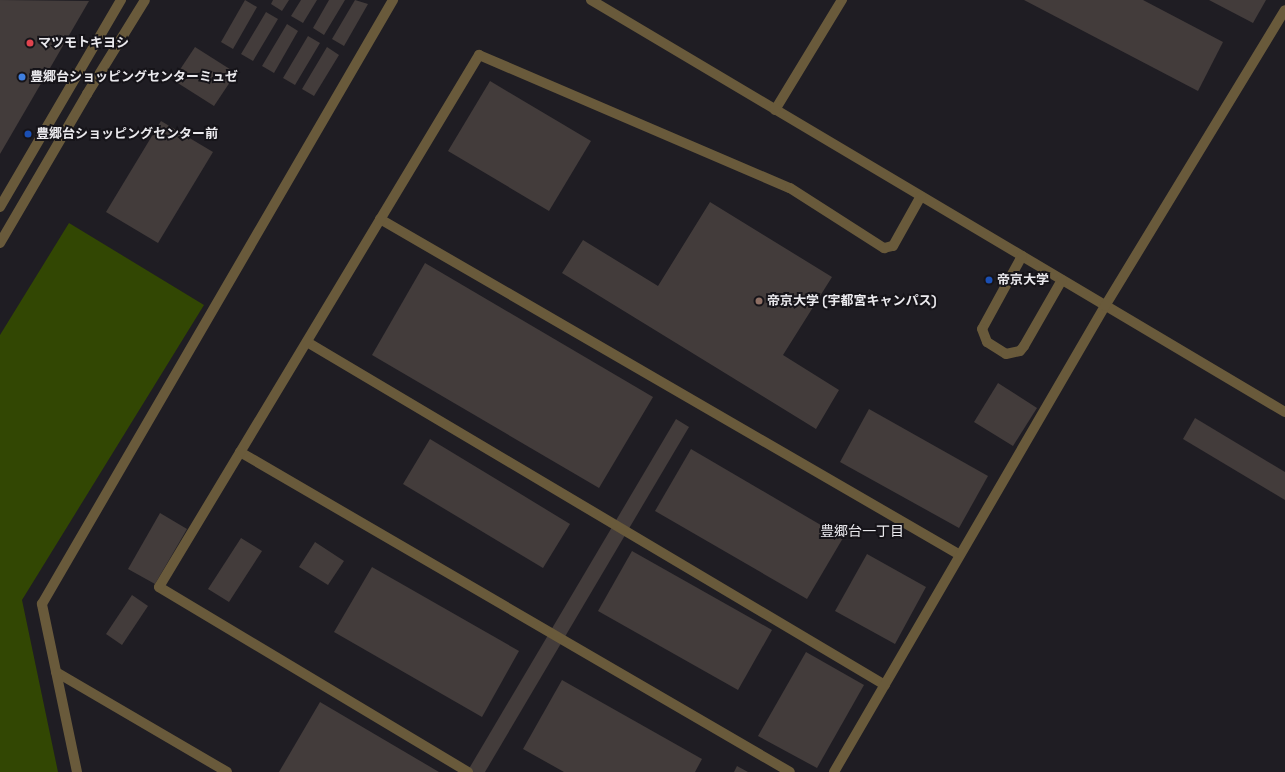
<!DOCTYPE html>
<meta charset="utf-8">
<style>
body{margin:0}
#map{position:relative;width:1285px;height:772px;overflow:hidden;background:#1f1d23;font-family:"Space Grotesk","Noto Sans JP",sans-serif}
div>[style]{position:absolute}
.green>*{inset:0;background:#324703}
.building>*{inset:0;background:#433c3b}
.minor>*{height:10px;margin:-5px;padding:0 5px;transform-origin:5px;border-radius:5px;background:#695a3b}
.dots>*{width:11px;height:11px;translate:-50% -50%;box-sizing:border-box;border:2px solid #161419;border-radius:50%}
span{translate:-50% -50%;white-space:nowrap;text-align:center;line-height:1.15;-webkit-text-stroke:4px #161419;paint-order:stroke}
.poi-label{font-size:13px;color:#eae9ed;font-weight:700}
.left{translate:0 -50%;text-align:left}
.neighbourhood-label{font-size:14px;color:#eae9ed}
</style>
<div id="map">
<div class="green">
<div style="clip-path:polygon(69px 223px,204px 305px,22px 600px,58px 772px,0 772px,0 335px)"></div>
</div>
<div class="building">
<div style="clip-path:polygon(0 0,89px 1px,0 154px)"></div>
<div style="clip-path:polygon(245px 0,257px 7px,233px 49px,221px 42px)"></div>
<div style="clip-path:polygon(273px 0,289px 0,282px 11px,271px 4px)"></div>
<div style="clip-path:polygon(301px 0,317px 0,303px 23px,291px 16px)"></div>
<div style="clip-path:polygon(329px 0,345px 0,324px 35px,313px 28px)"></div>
<div style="clip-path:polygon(355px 0,368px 4px,344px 46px,332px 39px)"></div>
<div style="clip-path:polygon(1024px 0,1143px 0,1223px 42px,1198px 91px)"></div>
<div style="clip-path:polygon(1209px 0,1266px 0,1253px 23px)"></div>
<div style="clip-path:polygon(266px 12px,278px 19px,253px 61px,241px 54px)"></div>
<div style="clip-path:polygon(287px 24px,298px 31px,274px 73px,262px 66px)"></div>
<div style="clip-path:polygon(308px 36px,320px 43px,295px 85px,283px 78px)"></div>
<div style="clip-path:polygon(195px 47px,236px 73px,214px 106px,173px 80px)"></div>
<div style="clip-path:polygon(327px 47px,339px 55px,314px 96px,302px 89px)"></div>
<div style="clip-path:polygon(490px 81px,591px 141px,549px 211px,448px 151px)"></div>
<div style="clip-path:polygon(161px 121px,213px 152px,158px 243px,106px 212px)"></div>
<div style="clip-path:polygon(710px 202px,832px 277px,783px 355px,839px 390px,816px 429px,562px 273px,583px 240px,658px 286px)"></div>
<div style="clip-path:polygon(425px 263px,653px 397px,599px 488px,372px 355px)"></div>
<div style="clip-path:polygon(998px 383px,1037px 408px,1013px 446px,974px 422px)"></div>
<div style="clip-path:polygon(869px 409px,988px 476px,959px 528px,840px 462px)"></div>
<div style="clip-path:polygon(1195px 418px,1285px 472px,1285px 500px,1183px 439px)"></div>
<div style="clip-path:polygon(676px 419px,689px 427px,485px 772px,467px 772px)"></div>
<div style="clip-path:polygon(430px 439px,570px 524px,543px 568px,403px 484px)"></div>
<div style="clip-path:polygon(691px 449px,843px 538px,807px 599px,655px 511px)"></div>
<div style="clip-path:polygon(160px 513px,187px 529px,155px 584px,128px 569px)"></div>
<div style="clip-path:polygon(241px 538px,262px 551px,229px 602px,208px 589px)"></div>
<div style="clip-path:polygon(315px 542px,344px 561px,328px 585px,299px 567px)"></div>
<div style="clip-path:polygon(632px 551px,772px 630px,738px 690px,598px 611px)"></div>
<div style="clip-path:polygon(867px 554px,926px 587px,895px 644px,835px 611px)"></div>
<div style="clip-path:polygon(372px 567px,519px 651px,482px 717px,334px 632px)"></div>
<div style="clip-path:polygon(132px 595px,148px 606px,122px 645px,106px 634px)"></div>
<div style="clip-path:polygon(806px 652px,864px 685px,817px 768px,758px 736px)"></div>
<div style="clip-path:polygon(562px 680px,702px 759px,695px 772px,564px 772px,523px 749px)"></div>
<div style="clip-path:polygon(320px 702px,439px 772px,279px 772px)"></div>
<div style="clip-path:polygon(737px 766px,748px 772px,734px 772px)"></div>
</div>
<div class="minor">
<div style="left:591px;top:0;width:807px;rotate:30.7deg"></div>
<div style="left:775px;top:110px;width:129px;rotate:-58.7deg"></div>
<div style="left:0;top:207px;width:240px;rotate:-59.7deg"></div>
<div style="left:380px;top:219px;width:670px;rotate:30.08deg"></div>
<div style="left:0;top:243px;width:173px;rotate:-59.7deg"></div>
<div style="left:87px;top:94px;width:110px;rotate:-58.3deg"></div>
<div style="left:1022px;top:256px;width:83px;rotate:118.7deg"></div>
<div style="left:982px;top:329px;width:14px;rotate:69deg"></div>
<div style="left:987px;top:342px;width:22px;rotate:32deg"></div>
<div style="left:1006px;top:354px;width:14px;rotate:-12deg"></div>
<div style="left:1020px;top:351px;width:6px;rotate:-51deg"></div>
<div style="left:1024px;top:346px;width:76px;rotate:-60.1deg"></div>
<div style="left:307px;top:342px;width:672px;rotate:30.69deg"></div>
<div style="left:240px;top:452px;width:636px;rotate:30.19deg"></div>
<div style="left:56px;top:672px;width:198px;rotate:30.3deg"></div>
<div style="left:77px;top:772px;width:172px;rotate:-101.8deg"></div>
<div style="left:42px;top:604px;width:699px;rotate:-59.84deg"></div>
<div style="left:468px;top:772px;width:360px;rotate:-149.1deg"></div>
<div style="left:159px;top:587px;width:621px;rotate:-58.97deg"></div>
<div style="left:479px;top:55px;width:338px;rotate:23.2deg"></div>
<div style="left:790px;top:188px;width:112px;rotate:32.6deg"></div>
<div style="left:884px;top:248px;width:9px;rotate:-13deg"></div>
<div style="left:893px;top:246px;width:57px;rotate:-60.8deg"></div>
<div style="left:834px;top:772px;width:539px;rotate:-59.82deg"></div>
<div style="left:1105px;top:306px;width:346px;rotate:-58.7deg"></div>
</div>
<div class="dots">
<div style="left:30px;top:43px;background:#e0444e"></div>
<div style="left:22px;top:77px;background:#3f7fe0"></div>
<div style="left:28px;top:134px;background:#1a4fb4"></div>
<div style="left:989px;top:280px;background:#1a4fb4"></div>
<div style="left:759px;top:301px;background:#8d6e63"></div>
</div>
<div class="poi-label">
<span class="left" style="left:38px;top:43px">マツモトキヨシ</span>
<span class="left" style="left:30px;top:77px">豊郷台ショッピングセンターミュゼ</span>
<span class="left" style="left:36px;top:134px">豊郷台ショッピングセンター前</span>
<span class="left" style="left:997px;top:280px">帝京大学</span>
<span class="left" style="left:767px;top:301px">帝京大学 (宇都宮キャンパス)</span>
</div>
<div class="neighbourhood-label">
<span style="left:862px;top:531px">豊郷台一丁目</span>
</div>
</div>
